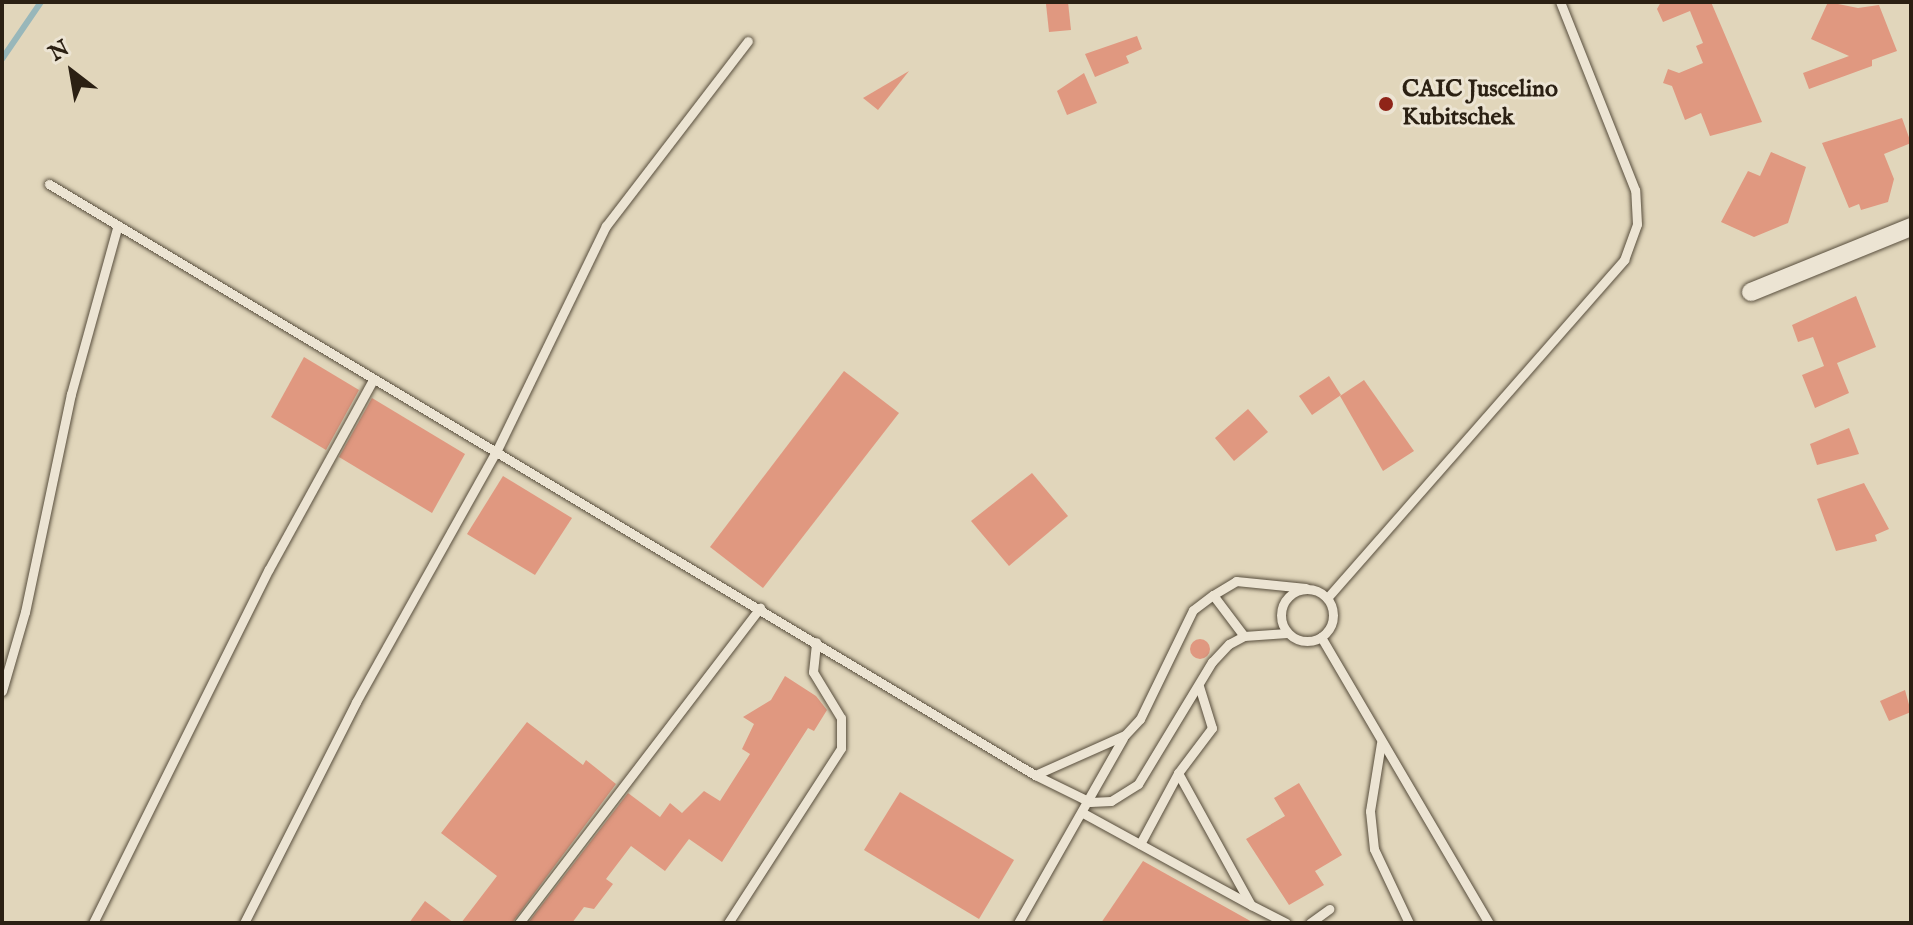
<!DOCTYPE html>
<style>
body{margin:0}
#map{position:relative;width:1913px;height:925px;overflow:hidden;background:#e1d6bb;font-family:"IM FELL English",serif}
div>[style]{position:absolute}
.stream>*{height:6px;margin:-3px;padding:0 3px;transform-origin:3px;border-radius:3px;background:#98b7ba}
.building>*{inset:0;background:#e09880}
.round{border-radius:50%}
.roads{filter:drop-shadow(0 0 2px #584e3d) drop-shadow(0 0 2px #584e3d)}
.lane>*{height:9px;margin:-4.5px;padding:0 4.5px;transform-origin:4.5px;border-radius:4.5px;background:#ece4d3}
.lane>.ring{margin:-4.5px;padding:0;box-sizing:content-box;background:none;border:9px solid #ece4d3;border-radius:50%}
.street>*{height:18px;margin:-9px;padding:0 9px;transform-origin:9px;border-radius:9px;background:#ece4d3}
.dots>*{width:22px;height:22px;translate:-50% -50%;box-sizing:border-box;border:4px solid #ece4d3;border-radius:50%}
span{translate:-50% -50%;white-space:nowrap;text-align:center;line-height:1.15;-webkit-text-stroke:6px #ece4d3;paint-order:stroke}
.poi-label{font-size:24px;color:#2b2013;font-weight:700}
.left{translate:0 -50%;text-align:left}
.frame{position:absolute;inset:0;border:4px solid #2b2013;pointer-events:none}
.north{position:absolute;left:32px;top:32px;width:80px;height:80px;-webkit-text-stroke:6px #ece4d3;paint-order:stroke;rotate:329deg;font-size:22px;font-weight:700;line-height:32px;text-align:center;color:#2b2013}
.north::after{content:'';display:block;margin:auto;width:28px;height:36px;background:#2b2013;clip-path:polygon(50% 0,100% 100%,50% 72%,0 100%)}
</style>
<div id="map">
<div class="stream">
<div style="left:2px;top:59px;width:69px;rotate:-55.6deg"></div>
</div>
<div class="building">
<div style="clip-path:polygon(1068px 2px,1071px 30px,1049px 32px,1046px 4px)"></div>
<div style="clip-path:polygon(1661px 2px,1711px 2px,1762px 122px,1710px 136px,1701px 113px,1685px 120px,1672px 86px,1663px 83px,1668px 69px,1679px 73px,1703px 63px,1696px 46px,1703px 43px,1690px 11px,1663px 22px,1657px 9px)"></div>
<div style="clip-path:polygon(1828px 2px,1858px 8px,1879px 5px,1897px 51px,1872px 60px,1872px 66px,1809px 89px,1803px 73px,1849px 56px,1811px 39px)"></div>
<div style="clip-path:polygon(1137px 36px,1142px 49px,1126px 56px,1129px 63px,1095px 77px,1085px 54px)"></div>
<div style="clip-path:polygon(909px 71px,878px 110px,863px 98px)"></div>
<div style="clip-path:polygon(1084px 73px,1097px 103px,1067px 115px,1057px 91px)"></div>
<div style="clip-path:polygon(1902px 118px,1911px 143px,1884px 154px,1894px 179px,1888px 202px,1861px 210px,1859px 204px,1849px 208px,1822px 143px)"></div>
<div style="clip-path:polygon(1771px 152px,1806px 167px,1788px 223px,1754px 237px,1721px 222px,1748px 171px,1760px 176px)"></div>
<div style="clip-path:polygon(1856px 296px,1876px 347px,1837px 363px,1849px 393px,1815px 408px,1802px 375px,1824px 366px,1813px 337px,1798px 342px,1792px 325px)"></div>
<div style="clip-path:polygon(304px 357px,359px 390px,326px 450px,271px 417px)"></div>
<div style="clip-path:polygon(844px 371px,899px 413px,763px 588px,710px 547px)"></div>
<div style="clip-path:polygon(1329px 376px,1341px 395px,1312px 415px,1299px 396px)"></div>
<div style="clip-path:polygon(1364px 380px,1414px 451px,1383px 471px,1340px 396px)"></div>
<div style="clip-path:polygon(372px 398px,465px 454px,432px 513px,339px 457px)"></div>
<div style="clip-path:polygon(1248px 409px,1268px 432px,1234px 461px,1215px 438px)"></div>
<div style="clip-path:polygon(1849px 428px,1859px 454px,1817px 465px,1810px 444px)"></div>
<div style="clip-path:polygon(1032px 473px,1068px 516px,1009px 566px,971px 521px)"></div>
<div style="clip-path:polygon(503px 476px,572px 518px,535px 575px,467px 534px)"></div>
<div style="clip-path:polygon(1864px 483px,1889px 529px,1875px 535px,1877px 541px,1836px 551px,1817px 499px)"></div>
<div class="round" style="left:1190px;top:639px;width:20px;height:20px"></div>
<div style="clip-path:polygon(785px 676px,816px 696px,827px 710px,814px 731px,808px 728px,722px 862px,689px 839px,665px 871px,631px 846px,606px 879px,613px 884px,594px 909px,584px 907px,572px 923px,528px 923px,628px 793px,660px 817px,670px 803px,682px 813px,704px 791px,720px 801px,750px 754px,742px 749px,754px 724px,743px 717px,771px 700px)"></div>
<div style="clip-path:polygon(1905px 690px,1911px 712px,1889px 721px,1880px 701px)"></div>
<div style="clip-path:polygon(527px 722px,583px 765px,586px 760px,616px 784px,512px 923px,461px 923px,497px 876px,441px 833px)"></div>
<div style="clip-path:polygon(1299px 783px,1342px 855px,1315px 871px,1324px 885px,1289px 905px,1246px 839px,1285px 816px,1274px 798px)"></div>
<div style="clip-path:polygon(900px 792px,1014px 860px,979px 919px,864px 850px)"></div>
<div style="clip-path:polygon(1143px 861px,1254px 923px,1101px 923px)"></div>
<div style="clip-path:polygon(425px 901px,454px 923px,409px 923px)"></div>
</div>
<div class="roads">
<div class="lane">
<div style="left:49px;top:184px;width:1150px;rotate:30.94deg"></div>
<div style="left:1035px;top:775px;width:61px;rotate:26.1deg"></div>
<div style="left:1090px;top:802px;width:21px;rotate:-3deg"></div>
<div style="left:1111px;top:801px;width:32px;rotate:-32deg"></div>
<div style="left:1138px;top:784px;width:143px;rotate:-58.8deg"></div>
<div style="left:1212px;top:662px;width:25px;rotate:-47deg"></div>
<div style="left:1229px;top:644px;width:17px;rotate:-28deg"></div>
<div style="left:1244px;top:636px;width:43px;rotate:-4deg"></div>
<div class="ring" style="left:1281px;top:589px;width:43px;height:43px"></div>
<div style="left:1213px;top:595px;width:51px;rotate:52.9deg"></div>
<div style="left:1328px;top:597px;width:449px;rotate:-48.7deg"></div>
<div style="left:1624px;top:260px;width:38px;rotate:-70deg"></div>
<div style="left:1637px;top:224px;width:34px;rotate:-93deg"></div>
<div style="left:1635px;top:190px;width:202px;rotate:-111.7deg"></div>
<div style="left:1321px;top:637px;width:332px;rotate:59.6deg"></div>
<div style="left:1199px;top:686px;width:44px;rotate:72.8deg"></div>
<div style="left:1212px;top:728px;width:56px;rotate:127.1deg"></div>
<div style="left:1178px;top:773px;width:151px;rotate:61.1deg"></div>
<div style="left:1251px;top:905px;width:39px;rotate:27deg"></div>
<div style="left:2px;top:691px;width:82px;rotate:-73.8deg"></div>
<div style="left:25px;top:612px;width:223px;rotate:-78.1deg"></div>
<div style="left:71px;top:394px;width:175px;rotate:-74.5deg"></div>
<div style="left:1381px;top:743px;width:69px;rotate:99.2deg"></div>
<div style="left:1370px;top:811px;width:38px;rotate:84deg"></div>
<div style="left:1374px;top:849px;width:82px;rotate:64.7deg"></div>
<div style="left:1035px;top:775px;width:98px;rotate:-24deg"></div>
<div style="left:1125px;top:735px;width:22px;rotate:-47deg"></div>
<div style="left:1140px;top:719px;width:121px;rotate:-64.1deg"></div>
<div style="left:1193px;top:610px;width:25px;rotate:-37deg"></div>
<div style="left:1213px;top:595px;width:27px;rotate:-31deg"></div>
<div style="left:1236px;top:581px;width:70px;rotate:5.7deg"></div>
<div style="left:1083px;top:813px;width:189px;rotate:28.7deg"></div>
<div style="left:1140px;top:844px;width:81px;rotate:-61.8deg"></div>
<div style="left:93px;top:923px;width:395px;rotate:-63.6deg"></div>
<div style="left:269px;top:569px;width:216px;rotate:-61.2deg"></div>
<div style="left:244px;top:923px;width:248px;rotate:-63.1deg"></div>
<div style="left:356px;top:702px;width:289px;rotate:-60.8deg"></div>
<div style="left:497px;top:450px;width:249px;rotate:-64.1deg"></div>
<div style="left:606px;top:226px;width:233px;rotate:-52.5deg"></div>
<div style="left:519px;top:923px;width:397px;rotate:-52.6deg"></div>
<div style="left:728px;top:923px;width:208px;rotate:-57.1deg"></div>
<div style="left:841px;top:748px;width:30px;rotate:-90deg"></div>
<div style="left:841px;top:718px;width:54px;rotate:-121.3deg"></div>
<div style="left:813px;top:672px;width:30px;rotate:-84deg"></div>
<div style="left:1018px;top:923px;width:213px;rotate:-60.4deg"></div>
<div style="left:1310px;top:923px;width:24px;rotate:-36deg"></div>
</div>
<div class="street">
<div style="left:1751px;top:292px;width:173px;rotate:-22.1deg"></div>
</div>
</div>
<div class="dots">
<div style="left:1386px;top:104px;background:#8f2418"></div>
</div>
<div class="poi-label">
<span class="left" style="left:1402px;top:104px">CAIC Juscelino<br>Kubitschek</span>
</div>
<div class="frame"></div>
<div class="north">N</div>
</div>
